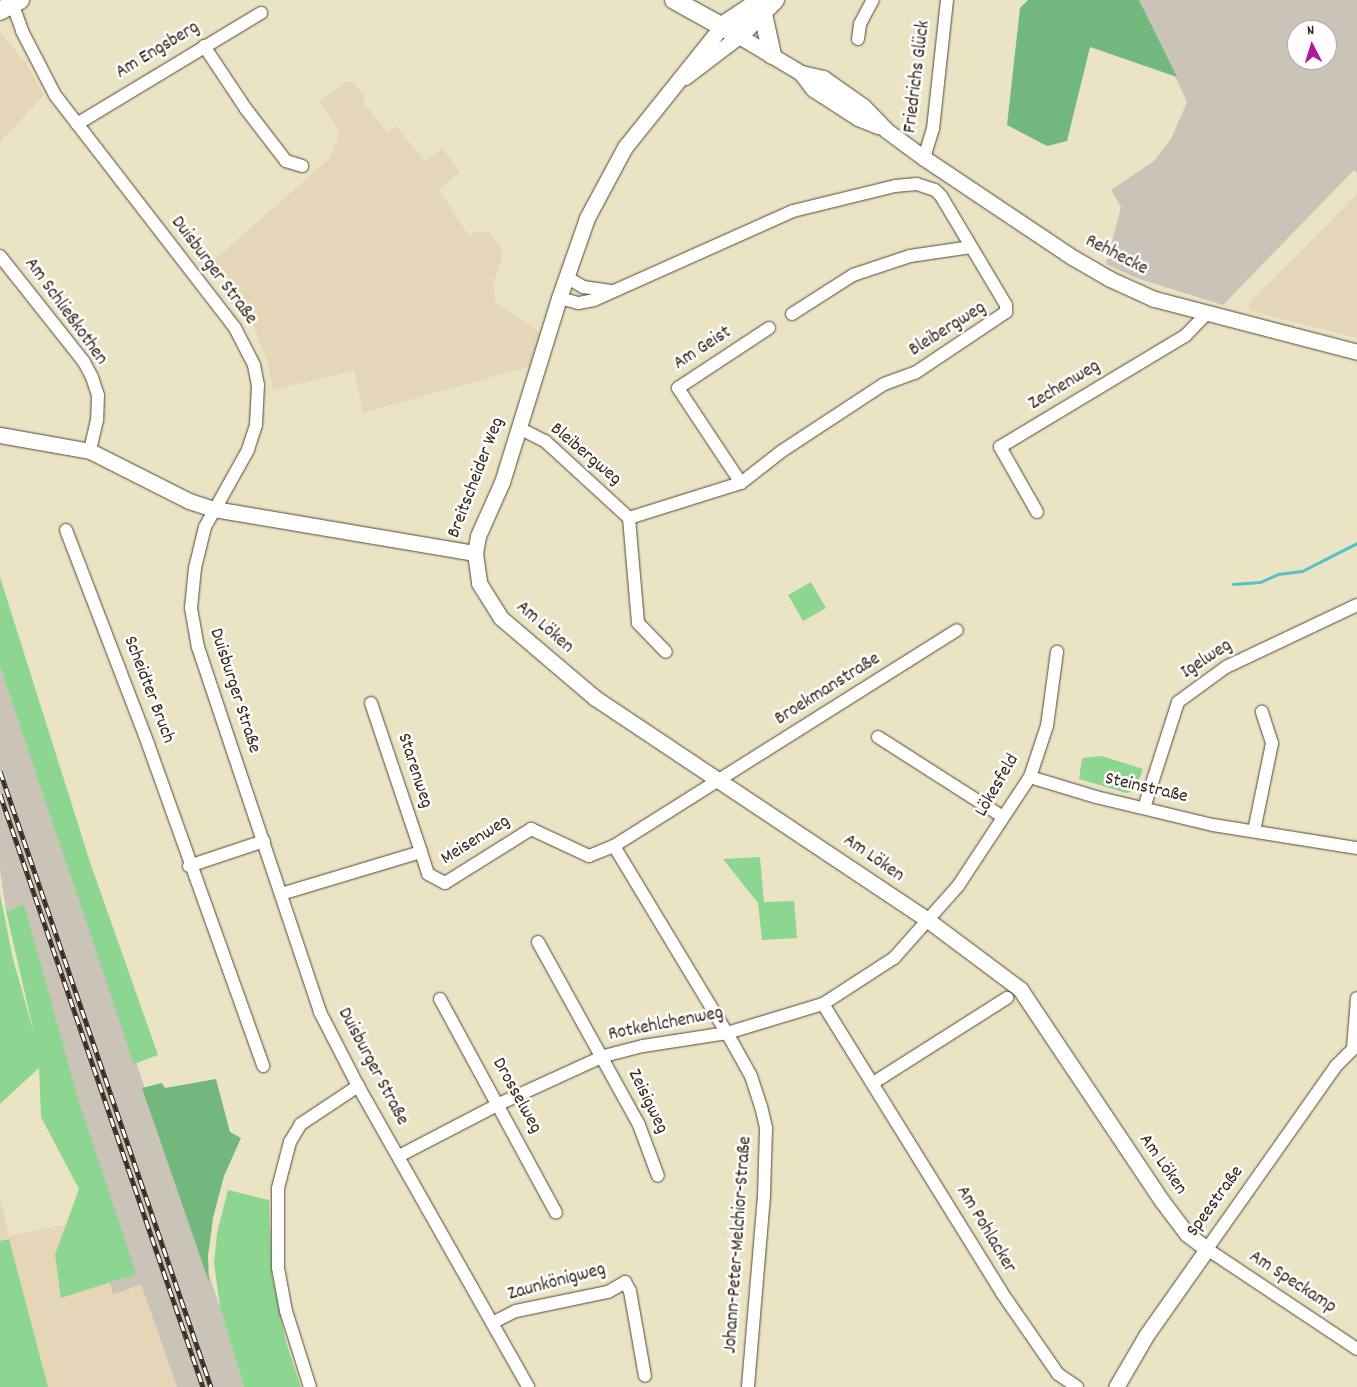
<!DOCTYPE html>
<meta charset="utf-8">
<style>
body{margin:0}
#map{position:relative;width:1357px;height:1387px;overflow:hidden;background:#ebe4c4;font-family:Dekko,sans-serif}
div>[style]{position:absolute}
.built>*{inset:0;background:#e5d6b7}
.industrial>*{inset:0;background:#c9c3b8}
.green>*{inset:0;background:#8dd691}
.forest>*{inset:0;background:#72b77b}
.stream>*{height:3px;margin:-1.5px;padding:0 1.5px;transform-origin:1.5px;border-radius:1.5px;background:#54c2c9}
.roads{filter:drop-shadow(0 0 1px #554637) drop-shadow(0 0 1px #554637)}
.minor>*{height:12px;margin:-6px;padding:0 6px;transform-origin:6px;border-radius:6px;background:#fff}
.tertiary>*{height:15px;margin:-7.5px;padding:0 7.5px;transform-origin:7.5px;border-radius:7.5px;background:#fff}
.secondary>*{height:18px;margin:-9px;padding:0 9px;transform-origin:9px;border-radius:9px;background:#fff}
.rail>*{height:5px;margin-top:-2.5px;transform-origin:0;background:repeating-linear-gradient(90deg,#fff 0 9px,#3b2a1e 0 18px);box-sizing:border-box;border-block:1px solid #3b2a1e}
span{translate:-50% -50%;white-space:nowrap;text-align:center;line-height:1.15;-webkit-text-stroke:5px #fff;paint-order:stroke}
.street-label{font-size:19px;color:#3b2a1e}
.north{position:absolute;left:1287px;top:20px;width:50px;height:50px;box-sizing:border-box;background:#fff;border:1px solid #b1aaa5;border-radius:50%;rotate:355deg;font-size:14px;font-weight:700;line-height:20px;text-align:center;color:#3b2a1e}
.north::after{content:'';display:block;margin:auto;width:18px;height:22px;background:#b5179e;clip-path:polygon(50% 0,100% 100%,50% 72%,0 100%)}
</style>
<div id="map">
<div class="built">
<div style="clip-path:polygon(0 32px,26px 63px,44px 95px,0 142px)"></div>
<div style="clip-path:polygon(347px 81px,354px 83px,366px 98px,362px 101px,388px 133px,396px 126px,425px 161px,442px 148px,460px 172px,439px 190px,469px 236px,477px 231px,489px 232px,500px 245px,503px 255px,494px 281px,495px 302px,542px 333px,530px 366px,363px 413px,354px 370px,273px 390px,267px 361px,250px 318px,222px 283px,227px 279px,213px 261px,330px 158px,338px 138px,338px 129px,319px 101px)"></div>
<div style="clip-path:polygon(1357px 194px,1357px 338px,1250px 311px,1248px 305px)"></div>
<div style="clip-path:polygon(0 1198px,9px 1236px,92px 1219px,113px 1295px,141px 1284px,177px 1387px,0 1387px)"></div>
</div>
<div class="industrial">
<div style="clip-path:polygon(evenodd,1139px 0,1357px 0,1357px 173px,1354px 170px,1223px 305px,1136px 278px,1106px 264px,1121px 207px,1111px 190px,1154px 161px,1171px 139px,1187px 102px,1139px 0,1297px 30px,1327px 30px,1327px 60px,1297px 60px,1297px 30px)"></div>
<div style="clip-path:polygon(0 666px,220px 1307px,244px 1387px,177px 1387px,141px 1284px,113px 1295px,92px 1219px,24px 904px,6px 911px,0 870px)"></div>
</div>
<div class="green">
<div style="clip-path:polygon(0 577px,90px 862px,158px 1055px,134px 1064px,0 666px)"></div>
<div style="clip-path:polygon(811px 582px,826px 608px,803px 621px,788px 595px)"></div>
<div style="clip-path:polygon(1102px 756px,1143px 769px,1135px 791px,1126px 793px,1079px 779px,1082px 758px)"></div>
<div style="clip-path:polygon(760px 857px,764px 902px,794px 901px,797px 938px,762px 940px,758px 903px,723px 859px)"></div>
<div style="clip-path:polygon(0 894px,13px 959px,34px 1033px,6px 911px,24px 904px,78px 1099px,136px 1274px,61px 1298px,55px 1255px,79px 1189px,41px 1117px,39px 1068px,0 1104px)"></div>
<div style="clip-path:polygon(228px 1190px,269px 1200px,272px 1276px,286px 1342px,301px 1387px,244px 1387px,220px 1307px,214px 1263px,217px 1233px)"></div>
<div style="clip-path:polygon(9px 1239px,48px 1387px,0 1387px,0 1241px)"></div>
</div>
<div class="forest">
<div style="clip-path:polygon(1028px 0,1139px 0,1177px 77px,1090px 47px,1067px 141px,1047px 146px,1007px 125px,1020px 8px)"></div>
<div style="clip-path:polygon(216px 1079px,230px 1132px,241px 1138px,224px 1176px,213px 1218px,208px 1256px,209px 1282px,142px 1088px,162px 1083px,165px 1088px)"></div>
</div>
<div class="stream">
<div style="left:1233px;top:584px;width:27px;rotate:-4deg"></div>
<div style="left:1260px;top:582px;width:20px;rotate:-24deg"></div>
<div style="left:1278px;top:574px;width:24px;rotate:-7deg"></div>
<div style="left:1302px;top:571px;width:62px;rotate:-27deg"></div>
</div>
<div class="roads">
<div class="minor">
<div style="left:11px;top:0;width:33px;rotate:70deg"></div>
<div style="left:22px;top:31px;width:72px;rotate:62.7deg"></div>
<div style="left:55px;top:95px;width:294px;rotate:52.3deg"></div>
<div style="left:235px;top:328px;width:42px;rotate:62.8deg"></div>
<div style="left:254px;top:365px;width:20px;rotate:79deg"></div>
<div style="left:258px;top:385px;width:40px;rotate:92.9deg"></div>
<div style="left:256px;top:425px;width:26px;rotate:108deg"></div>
<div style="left:248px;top:450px;width:88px;rotate:119.2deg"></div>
<div style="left:205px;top:527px;width:42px;rotate:103.7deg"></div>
<div style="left:195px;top:568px;width:40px;rotate:95.7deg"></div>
<div style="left:191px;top:608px;width:40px;rotate:80deg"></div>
<div style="left:198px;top:647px;width:385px;rotate:71.5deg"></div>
<div style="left:320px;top:1012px;width:83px;rotate:62.8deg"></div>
<div style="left:358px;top:1086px;width:346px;rotate:60.5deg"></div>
<div style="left:858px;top:39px;width:15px;rotate:-82deg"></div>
<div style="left:860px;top:24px;width:27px;rotate:-62deg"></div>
<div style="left:204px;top:46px;width:76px;rotate:56.3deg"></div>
<div style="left:246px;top:109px;width:66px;rotate:52.4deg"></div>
<div style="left:286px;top:161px;width:17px;rotate:17deg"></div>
<div style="left:77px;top:124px;width:215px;rotate:-31.1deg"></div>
<div style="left:924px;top:158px;width:30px;rotate:-73deg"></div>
<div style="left:933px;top:129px;width:130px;rotate:-83.8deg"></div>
<div style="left:0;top:256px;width:135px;rotate:51.6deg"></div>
<div style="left:84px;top:362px;width:17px;rotate:62deg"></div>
<div style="left:92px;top:377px;width:19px;rotate:72deg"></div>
<div style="left:98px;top:395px;width:25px;rotate:92deg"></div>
<div style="left:97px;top:420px;width:32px;rotate:103deg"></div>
<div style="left:566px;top:277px;width:20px;rotate:30deg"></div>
<div style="left:583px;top:287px;width:28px;rotate:8deg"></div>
<div style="left:792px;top:314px;width:72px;rotate:-32.6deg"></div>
<div style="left:853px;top:275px;width:60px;rotate:-18.4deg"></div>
<div style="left:910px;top:256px;width:62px;rotate:-8.4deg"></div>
<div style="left:519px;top:428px;width:29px;rotate:27deg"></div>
<div style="left:545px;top:441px;width:114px;rotate:42.5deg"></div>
<div style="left:629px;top:518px;width:117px;rotate:-17.4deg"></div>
<div style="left:741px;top:483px;width:52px;rotate:-38deg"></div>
<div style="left:782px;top:451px;width:122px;rotate:-33.3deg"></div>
<div style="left:884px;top:384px;width:33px;rotate:-20deg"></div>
<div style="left:915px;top:373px;width:110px;rotate:-33.8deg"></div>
<div style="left:1006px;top:312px;width:7px;rotate:-90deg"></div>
<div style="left:1006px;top:305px;width:127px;rotate:-120.8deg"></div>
<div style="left:941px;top:196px;width:8px;rotate:-135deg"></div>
<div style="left:935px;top:190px;width:19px;rotate:-162deg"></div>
<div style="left:917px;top:184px;width:22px;rotate:175deg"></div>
<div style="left:895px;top:186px;width:105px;rotate:166.2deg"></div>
<div style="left:793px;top:211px;width:218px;rotate:155.9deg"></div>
<div style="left:594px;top:300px;width:16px;rotate:169deg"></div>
<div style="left:578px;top:303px;width:20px;rotate:-165deg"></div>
<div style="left:741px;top:483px;width:114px;rotate:-123.6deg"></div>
<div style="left:678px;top:388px;width:109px;rotate:-33.4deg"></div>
<div style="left:1037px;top:512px;width:75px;rotate:-119.6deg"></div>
<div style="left:1000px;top:447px;width:216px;rotate:-31deg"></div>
<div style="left:1185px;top:336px;width:32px;rotate:-46deg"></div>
<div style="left:629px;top:518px;width:105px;rotate:85.1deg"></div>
<div style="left:638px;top:623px;width:40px;rotate:46deg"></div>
<div style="left:66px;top:530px;width:229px;rotate:69deg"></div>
<div style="left:148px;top:744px;width:342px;rotate:70.3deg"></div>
<div style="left:371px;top:703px;width:157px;rotate:71.4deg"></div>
<div style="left:878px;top:737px;width:148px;rotate:32.6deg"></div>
<div style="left:1030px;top:777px;width:69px;rotate:16.9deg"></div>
<div style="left:1096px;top:797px;width:120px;rotate:13.5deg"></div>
<div style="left:1213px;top:825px;width:146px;rotate:9.1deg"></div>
<div style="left:1144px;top:808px;width:111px;rotate:-72.2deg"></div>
<div style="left:1178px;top:702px;width:59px;rotate:-36.1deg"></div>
<div style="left:1226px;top:667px;width:145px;rotate:-25.3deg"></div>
<div style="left:1254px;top:831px;width:90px;rotate:-78.4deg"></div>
<div style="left:1272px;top:743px;width:33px;rotate:-108deg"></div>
<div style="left:614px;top:846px;width:218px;rotate:58.9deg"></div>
<div style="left:727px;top:1033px;width:49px;rotate:60.8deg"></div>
<div style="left:751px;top:1076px;width:32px;rotate:72deg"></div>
<div style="left:761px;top:1106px;width:23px;rotate:77deg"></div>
<div style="left:766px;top:1128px;width:68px;rotate:91.7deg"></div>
<div style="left:764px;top:1196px;width:192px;rotate:94.8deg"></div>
<div style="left:189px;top:866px;width:79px;rotate:-18.4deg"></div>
<div style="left:281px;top:894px;width:146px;rotate:-16.7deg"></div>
<div style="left:421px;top:852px;width:23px;rotate:72deg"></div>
<div style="left:428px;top:874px;width:19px;rotate:28deg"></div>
<div style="left:445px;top:883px;width:102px;rotate:-32.1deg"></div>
<div style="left:531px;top:829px;width:64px;rotate:25deg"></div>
<div style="left:589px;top:856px;width:27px;rotate:-22deg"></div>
<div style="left:614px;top:846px;width:405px;rotate:-32.2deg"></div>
<div style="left:538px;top:942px;width:209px;rotate:61.1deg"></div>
<div style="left:639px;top:1125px;width:54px;rotate:69.6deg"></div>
<div style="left:440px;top:999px;width:243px;rotate:61.5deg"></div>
<div style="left:823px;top:1004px;width:340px;rotate:58.2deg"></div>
<div style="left:1002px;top:1293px;width:98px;rotate:55.3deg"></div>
<div style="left:1058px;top:1374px;width:23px;rotate:34deg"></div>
<div style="left:1357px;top:1045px;width:30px;rotate:135deg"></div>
<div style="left:1336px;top:1066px;width:224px;rotate:125.2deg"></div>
<div style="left:1207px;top:1249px;width:180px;rotate:33.7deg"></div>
<div style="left:1353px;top:1048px;width:50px;rotate:-85.4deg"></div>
<div style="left:873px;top:1083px;width:159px;rotate:-32.4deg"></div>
<div style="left:399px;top:1156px;width:113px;rotate:-27.5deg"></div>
<div style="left:499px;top:1104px;width:115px;rotate:-24.6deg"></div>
<div style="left:604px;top:1056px;width:40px;rotate:-14.4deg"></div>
<div style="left:643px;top:1046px;width:85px;rotate:-8.8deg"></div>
<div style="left:727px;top:1033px;width:100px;rotate:-16.8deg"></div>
<div style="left:823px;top:1004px;width:85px;rotate:-32.9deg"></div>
<div style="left:894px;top:958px;width:96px;rotate:-48.4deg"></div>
<div style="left:958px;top:886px;width:131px;rotate:-56.6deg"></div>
<div style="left:1030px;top:777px;width:54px;rotate:-71.6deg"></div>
<div style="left:1047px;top:726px;width:75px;rotate:-82.3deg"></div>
<div style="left:492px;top:1323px;width:27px;rotate:-27deg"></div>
<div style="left:516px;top:1311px;width:94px;rotate:-11.7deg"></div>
<div style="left:608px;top:1292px;width:20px;rotate:-30deg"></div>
<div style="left:625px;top:1282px;width:10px;rotate:61deg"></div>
<div style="left:630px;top:1291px;width:86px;rotate:80deg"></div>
<div style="left:310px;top:1387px;width:80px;rotate:-107.5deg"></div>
<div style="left:286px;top:1311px;width:44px;rotate:-100.5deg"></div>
<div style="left:278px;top:1268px;width:80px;rotate:-90deg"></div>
<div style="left:278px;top:1188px;width:48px;rotate:-75.4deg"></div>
<div style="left:290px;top:1142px;width:21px;rotate:-59deg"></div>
<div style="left:301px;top:1124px;width:69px;rotate:-33.7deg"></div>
</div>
<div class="tertiary">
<div style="left:722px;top:26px;width:155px;rotate:128.7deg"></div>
<div style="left:625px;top:147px;width:81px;rotate:118.2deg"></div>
<div style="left:587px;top:218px;width:85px;rotate:109.3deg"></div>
<div style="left:559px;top:298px;width:193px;rotate:107.2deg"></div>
<div style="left:502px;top:482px;width:59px;rotate:114deg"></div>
<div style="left:478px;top:536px;width:17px;rotate:100deg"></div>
<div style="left:475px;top:553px;width:30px;rotate:82deg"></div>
<div style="left:479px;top:583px;width:41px;rotate:57.8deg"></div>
<div style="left:501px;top:618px;width:123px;rotate:40.4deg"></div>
<div style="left:595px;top:698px;width:402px;rotate:33.7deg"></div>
<div style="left:929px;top:921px;width:114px;rotate:36.8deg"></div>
<div style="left:1020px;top:989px;width:255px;rotate:56.2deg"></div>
<div style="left:1162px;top:1201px;width:41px;rotate:52.9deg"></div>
<div style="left:1187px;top:1234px;width:25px;rotate:37deg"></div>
<div style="left:1207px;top:1249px;width:104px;rotate:125.2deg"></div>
<div style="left:1147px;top:1334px;width:61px;rotate:120.3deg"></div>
<div style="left:801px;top:73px;width:20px;rotate:53deg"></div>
<div style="left:813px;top:89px;width:54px;rotate:32.8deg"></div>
<div style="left:858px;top:118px;width:22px;rotate:22deg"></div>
<div style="left:685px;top:77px;width:68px;rotate:-37.2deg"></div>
<div style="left:739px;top:36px;width:72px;rotate:30.8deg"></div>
<div style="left:801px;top:73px;width:23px;rotate:13deg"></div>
<div style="left:823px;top:78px;width:49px;rotate:35deg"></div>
<div style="left:863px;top:106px;width:33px;rotate:46deg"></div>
<div style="left:886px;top:130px;width:47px;rotate:36.4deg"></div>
<div style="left:924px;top:158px;width:178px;rotate:33.8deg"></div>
<div style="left:1072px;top:257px;width:44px;rotate:30.1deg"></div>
<div style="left:1110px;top:279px;width:48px;rotate:24.4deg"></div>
<div style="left:1154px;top:299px;width:210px;rotate:14.6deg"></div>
<div style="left:0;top:435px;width:91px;rotate:10.1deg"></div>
<div style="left:90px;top:451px;width:111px;rotate:26.8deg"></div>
<div style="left:189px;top:501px;width:26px;rotate:18deg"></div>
<div style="left:214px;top:509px;width:265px;rotate:9.6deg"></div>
</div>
<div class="secondary">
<div style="left:674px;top:0;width:74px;rotate:29deg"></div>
<div style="left:739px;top:36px;width:51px;rotate:-45deg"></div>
<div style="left:0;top:11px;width:23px;rotate:-29deg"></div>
<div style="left:763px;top:14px;width:42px;rotate:77.6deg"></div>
<div style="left:722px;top:26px;width:47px;rotate:-33.7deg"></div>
</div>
</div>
<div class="rail">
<div style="left:0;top:771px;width:651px;rotate:71.09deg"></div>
<div style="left:0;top:794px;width:627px;rotate:71.1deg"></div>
</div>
<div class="street-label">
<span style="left:158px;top:51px;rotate:-31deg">Am Engsberg</span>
<span style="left:918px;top:77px;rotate:-83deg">Friedrichs Glück</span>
<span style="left:1116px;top:256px;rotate:27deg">Rehhecke</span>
<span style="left:213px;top:271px;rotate:53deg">Duisburger Straße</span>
<span style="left:65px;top:312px;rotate:54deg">Am Schließkothen</span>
<span style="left:948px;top:330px;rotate:-32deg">Bleibergweg</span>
<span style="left:703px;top:349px;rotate:-33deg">Am Geist</span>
<span style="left:1065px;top:386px;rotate:-31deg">Zechenweg</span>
<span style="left:585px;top:455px;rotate:40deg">Bleibergweg</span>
<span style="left:477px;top:478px;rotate:-69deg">Breitscheider Weg</span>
<span style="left:544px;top:628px;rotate:41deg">Am Löken</span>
<span style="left:1207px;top:660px;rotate:-33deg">Igelweg</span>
<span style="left:148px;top:690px;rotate:69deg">Scheidter Bruch</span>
<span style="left:828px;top:690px;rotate:-32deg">Broekmanstraße</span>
<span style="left:234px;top:691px;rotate:72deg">Duisburger Straße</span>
<span style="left:414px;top:771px;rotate:72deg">Starenweg</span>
<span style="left:998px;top:786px;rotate:-60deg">Lökesfeld</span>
<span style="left:1146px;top:789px;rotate:13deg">Steinstraße</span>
<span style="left:476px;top:841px;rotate:-32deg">Meisenweg</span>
<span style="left:873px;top:859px;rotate:35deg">Am Löken</span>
<span style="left:666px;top:1025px;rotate:-11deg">Rotkehlchenweg</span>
<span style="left:372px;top:1067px;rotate:62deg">Duisburger Straße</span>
<span style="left:516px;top:1096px;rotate:61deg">Drosselweg</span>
<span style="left:647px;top:1102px;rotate:64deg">Zeisigweg</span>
<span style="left:1162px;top:1165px;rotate:55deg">Am Löken</span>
<span style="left:1216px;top:1202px;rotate:-54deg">Speestraße</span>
<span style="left:985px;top:1230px;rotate:59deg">Am Pohlacker</span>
<span style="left:739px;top:1245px;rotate:-86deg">Johann-Peter-Melchior-Straße</span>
<span style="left:557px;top:1283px;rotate:-15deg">Zaunkönigweg</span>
<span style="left:1292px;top:1283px;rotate:33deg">Am Speckamp</span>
</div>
<div class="north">N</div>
</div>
